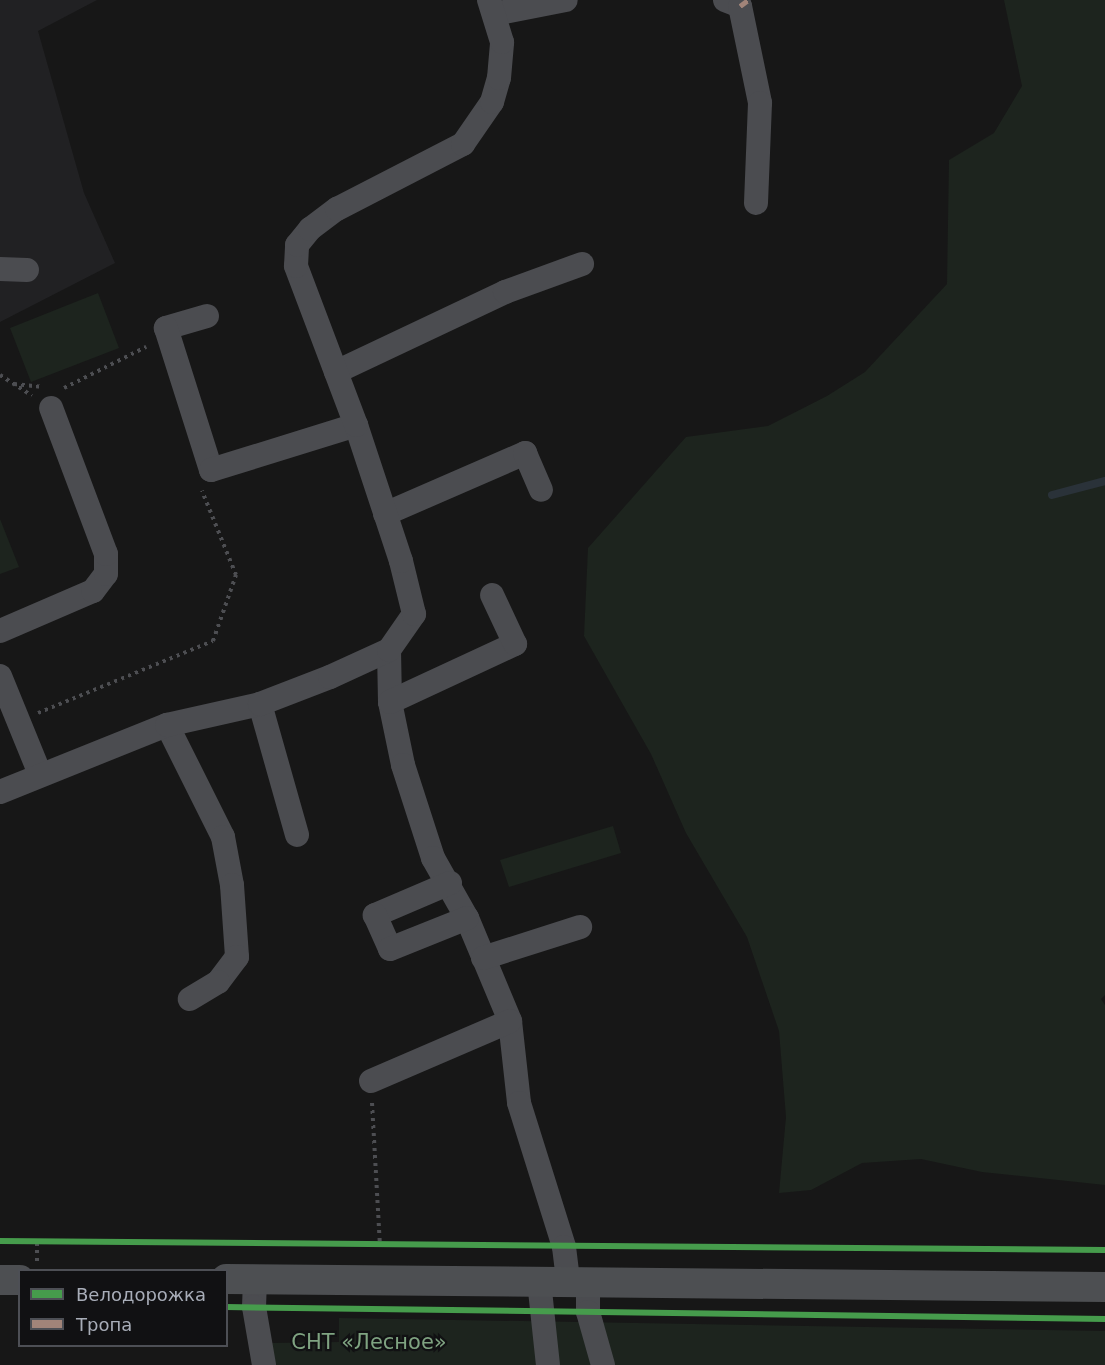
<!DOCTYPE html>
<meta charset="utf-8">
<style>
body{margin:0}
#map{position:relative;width:1105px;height:1365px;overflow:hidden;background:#171717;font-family:"DejaVu Sans",sans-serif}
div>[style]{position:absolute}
.built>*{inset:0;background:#212123}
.green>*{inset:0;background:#1d241e}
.stream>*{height:8px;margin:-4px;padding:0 4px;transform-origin:4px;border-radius:4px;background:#2a3239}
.path>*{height:4px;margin-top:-2px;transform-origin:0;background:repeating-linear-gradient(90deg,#4d4e52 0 3px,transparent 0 7.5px)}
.minor>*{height:24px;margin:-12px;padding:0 12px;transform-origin:12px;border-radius:12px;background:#4b4c50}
.major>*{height:30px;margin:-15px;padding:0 15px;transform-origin:15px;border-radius:15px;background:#4d4f52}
.quiet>*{height:4.5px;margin-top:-2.25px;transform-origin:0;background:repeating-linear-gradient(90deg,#a18479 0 9px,transparent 0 13.5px)}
.cycleway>*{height:6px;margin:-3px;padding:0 3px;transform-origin:3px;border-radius:3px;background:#469c4c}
span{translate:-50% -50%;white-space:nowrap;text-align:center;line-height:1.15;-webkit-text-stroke:4.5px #111113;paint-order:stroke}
.park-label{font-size:21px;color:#7fa381}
.legend{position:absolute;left:18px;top:1269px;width:210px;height:78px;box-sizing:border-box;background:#111113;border:2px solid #4d4f55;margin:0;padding:8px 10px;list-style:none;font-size:18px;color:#a8adb8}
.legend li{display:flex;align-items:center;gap:12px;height:30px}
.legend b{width:30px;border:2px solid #4d4f55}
</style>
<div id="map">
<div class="built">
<div style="clip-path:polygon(0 0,97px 0,38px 31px,84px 193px,115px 263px,0 322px)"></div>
</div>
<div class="green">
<div style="clip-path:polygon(1004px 0,1105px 0,1105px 995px,1101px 999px,1105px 1005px,1105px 1185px,982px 1172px,921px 1159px,862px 1163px,811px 1190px,779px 1193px,786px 1117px,779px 1031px,747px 937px,686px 833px,651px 754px,584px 636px,588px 548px,686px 437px,768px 426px,827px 396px,865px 372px,947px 284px,949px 160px,994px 133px,1022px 86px)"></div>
<div style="clip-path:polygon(98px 293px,119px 348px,31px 382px,10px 328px)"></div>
<div style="clip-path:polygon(0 519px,19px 567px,0 574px)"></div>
<div style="clip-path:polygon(613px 826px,621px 853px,509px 887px,500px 860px)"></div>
<div style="clip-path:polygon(339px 1318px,1105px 1331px,1105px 1365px,271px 1365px,271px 1343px,339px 1342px)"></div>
</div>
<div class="stream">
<div style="left:1052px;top:495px;width:55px;rotate:-14.8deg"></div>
</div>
<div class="path">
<div style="left:0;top:375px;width:38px;rotate:33deg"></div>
<div style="left:14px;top:384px;width:27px;rotate:6deg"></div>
<div style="left:64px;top:388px;width:92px;rotate:-26.6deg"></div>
<div style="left:38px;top:713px;width:189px;rotate:-22.4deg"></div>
<div style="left:213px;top:641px;width:70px;rotate:-70.8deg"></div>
<div style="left:236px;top:575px;width:91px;rotate:-112deg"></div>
<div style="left:372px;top:1103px;width:143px;rotate:86.8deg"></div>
<div style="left:37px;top:1261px;width:17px;rotate:-90deg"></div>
</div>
<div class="minor">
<div style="left:725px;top:0;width:16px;rotate:22deg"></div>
<div style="left:740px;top:6px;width:99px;rotate:78.3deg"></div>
<div style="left:760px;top:103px;width:100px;rotate:92.3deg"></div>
<div style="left:494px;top:14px;width:73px;rotate:-11deg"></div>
<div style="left:0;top:269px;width:27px;rotate:2deg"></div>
<div style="left:207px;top:316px;width:43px;rotate:163.7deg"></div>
<div style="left:166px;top:328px;width:149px;rotate:72.4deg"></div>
<div style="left:211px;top:470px;width:152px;rotate:-17.2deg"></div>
<div style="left:336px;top:372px;width:187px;rotate:-25.3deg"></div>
<div style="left:505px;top:292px;width:82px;rotate:-20deg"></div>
<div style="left:385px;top:514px;width:153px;rotate:-23.5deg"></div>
<div style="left:525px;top:453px;width:40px;rotate:66.6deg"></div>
<div style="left:0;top:631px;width:101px;rotate:-23.3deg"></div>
<div style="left:93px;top:591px;width:21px;rotate:-53deg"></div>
<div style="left:106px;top:574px;width:20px;rotate:-90deg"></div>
<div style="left:106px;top:554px;width:156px;rotate:-110.6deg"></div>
<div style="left:389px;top:650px;width:52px;rotate:88.9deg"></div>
<div style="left:390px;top:702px;width:64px;rotate:78.3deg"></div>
<div style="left:403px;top:765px;width:98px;rotate:72.1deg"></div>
<div style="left:433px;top:858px;width:69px;rotate:60.5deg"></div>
<div style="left:467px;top:918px;width:112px;rotate:67.3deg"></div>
<div style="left:510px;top:1021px;width:82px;rotate:83.7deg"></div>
<div style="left:519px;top:1103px;width:151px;rotate:72.6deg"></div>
<div style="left:564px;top:1247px;width:35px;rotate:83deg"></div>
<div style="left:0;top:676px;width:106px;rotate:67.8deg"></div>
<div style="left:390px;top:702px;width:138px;rotate:-24.9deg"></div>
<div style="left:515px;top:644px;width:54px;rotate:-115.1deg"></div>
<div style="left:260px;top:704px;width:136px;rotate:74.2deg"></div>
<div style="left:167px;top:725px;width:125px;rotate:63.4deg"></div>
<div style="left:223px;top:837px;width:49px;rotate:79.4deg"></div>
<div style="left:232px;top:885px;width:72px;rotate:86deg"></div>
<div style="left:237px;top:957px;width:31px;rotate:127deg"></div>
<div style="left:218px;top:982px;width:33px;rotate:149deg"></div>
<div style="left:0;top:792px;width:180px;rotate:-21.9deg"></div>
<div style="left:167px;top:725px;width:95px;rotate:-12.7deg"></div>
<div style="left:260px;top:704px;width:75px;rotate:-21.1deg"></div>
<div style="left:330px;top:677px;width:65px;rotate:-24.6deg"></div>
<div style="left:389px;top:650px;width:44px;rotate:-55.2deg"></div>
<div style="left:414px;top:614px;width:55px;rotate:-103.8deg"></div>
<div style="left:401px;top:561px;width:143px;rotate:-108.3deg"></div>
<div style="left:356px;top:425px;width:170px;rotate:-110.7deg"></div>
<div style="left:296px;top:266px;width:21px;rotate:-87deg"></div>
<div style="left:297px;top:245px;width:21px;rotate:-51deg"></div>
<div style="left:310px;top:229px;width:34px;rotate:-37deg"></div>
<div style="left:337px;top:209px;width:142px;rotate:-27.3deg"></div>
<div style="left:463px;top:144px;width:51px;rotate:-55.4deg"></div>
<div style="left:492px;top:102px;width:25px;rotate:-74deg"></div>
<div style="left:499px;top:78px;width:36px;rotate:-85deg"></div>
<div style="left:502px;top:42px;width:44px;rotate:-107.2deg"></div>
<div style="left:450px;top:883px;width:82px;rotate:156.9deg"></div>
<div style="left:375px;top:915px;width:37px;rotate:66deg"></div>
<div style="left:390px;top:949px;width:83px;rotate:-21.9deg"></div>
<div style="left:483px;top:958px;width:102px;rotate:-17.7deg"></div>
<div style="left:371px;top:1081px;width:151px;rotate:-23.3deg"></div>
<div style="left:255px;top:1279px;width:28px;rotate:92deg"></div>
<div style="left:254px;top:1307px;width:59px;rotate:80.2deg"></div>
<div style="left:539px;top:1281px;width:84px;rotate:83.9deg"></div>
<div style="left:588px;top:1282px;width:30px;rotate:90deg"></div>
<div style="left:588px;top:1312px;width:55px;rotate:74.2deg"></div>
</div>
<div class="major">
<div style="left:226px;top:1279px;width:879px;rotate:0.52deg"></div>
<div style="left:0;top:1280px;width:20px"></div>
</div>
<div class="quiet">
<div style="left:740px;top:6px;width:10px;rotate:-37deg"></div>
</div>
<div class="cycleway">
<div style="left:0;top:1241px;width:1105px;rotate:0.47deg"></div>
<div style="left:226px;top:1307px;width:879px;rotate:0.78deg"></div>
</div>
<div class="park-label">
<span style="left:369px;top:1342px">СНТ «Лесное»</span>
</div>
<ul class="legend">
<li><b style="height:8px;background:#469c4c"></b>Велодорожка</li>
<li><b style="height:8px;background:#a18479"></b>Тропа</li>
</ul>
</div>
